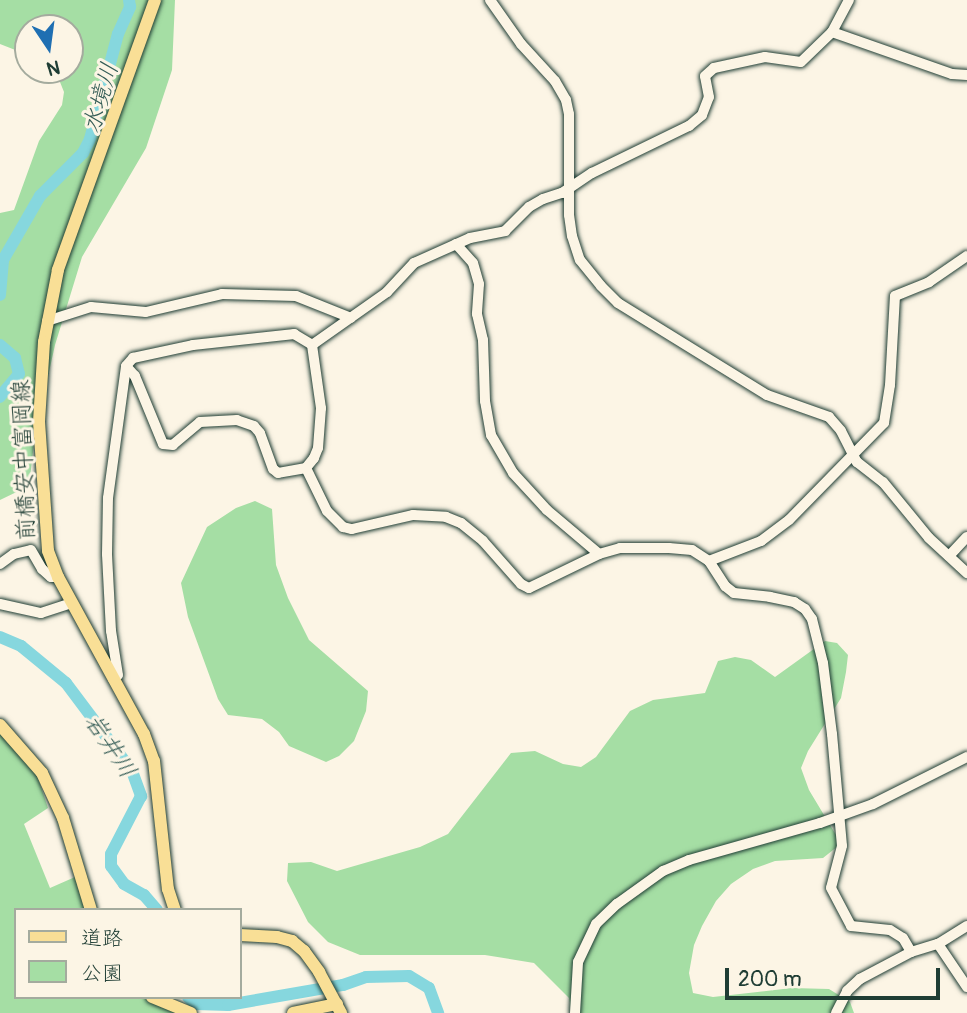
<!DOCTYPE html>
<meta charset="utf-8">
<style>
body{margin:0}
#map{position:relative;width:967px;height:1013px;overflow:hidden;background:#fcf5e5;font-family:Pangolin,"Klee One",sans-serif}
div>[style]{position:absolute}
.green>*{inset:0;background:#a5dea4}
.river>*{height:12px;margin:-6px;padding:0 6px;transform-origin:6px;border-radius:6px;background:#86d7de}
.roads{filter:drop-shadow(0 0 2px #1f3d34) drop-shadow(0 0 2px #1f3d34)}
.minor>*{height:10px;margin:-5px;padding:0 5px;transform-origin:5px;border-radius:5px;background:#fcf5e5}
.major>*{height:12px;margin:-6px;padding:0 6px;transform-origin:6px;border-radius:6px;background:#f9df96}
span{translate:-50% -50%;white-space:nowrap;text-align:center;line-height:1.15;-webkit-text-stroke:6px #fcf5e5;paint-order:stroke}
.street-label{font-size:23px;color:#1f3d34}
.water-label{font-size:24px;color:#345c56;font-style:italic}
.legend{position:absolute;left:14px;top:908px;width:228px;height:91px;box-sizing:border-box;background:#fcf5e5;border:2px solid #a4ab9e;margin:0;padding:9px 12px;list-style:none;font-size:21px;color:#1f3d34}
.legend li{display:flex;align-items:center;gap:14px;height:35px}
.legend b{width:35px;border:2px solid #a4ab9e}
.north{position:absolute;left:14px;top:14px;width:70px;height:70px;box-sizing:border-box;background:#fcf5e5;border:2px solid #a4ab9e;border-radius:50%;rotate:167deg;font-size:19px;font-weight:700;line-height:28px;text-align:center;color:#1f3d34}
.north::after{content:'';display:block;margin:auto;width:24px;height:32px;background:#1f6fb2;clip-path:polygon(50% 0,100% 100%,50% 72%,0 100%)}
.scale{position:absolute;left:725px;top:968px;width:215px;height:32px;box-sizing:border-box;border:4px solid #1f3d34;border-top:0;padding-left:9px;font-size:21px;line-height:24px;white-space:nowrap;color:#1f3d34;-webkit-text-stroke:5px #fcf5e5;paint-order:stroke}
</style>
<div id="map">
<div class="green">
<div style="clip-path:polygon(0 0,175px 0,172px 70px,146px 148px,82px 257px,55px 345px,35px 435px,29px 486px,0 500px,0 213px,14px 210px,39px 141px,62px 105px,64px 92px,58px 77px,51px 70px,70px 70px,70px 28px,28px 28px,28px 55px,0 44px)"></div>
<div style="clip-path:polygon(255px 501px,272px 509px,276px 565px,288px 598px,309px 640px,368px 691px,366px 711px,354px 741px,339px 756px,326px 762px,289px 746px,279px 732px,262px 719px,228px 715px,218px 699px,188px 617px,181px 583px,207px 527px,236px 508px)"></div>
<div style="clip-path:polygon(825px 641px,837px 643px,848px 655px,846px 672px,841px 698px,808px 751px,801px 768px,809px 790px,836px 835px,838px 846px,823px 858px,775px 861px,753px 869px,731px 884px,716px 901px,702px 926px,694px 945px,689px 973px,693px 993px,713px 997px,792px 988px,829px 989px,850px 1002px,854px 1013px,572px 1013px,569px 998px,534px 963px,485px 955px,360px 955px,328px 942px,308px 922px,287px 881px,288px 863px,311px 862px,337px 871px,420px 847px,448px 834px,511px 753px,535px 751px,563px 764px,581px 767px,596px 757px,630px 711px,653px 700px,705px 693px,718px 661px,735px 657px,751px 660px,775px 677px)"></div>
<div style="clip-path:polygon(0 729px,37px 775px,48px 808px,24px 824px,50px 888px,75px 877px,85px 910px,16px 910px,16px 997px,140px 997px,186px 1013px,0 1013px)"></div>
</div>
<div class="river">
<div style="left:0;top:295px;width:35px;rotate:-85deg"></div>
<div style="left:3px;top:260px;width:74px;rotate:-60deg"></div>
<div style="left:40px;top:196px;width:61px;rotate:-45deg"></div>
<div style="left:83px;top:153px;width:16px;rotate:-63deg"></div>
<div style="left:90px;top:139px;width:109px;rotate:-75.1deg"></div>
<div style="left:118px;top:34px;width:30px;rotate:-66deg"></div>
<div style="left:130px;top:7px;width:7px;rotate:-98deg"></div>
<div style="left:0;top:345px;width:20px;rotate:41deg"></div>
<div style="left:15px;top:358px;width:16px;rotate:76deg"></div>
<div style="left:19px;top:374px;width:30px;rotate:130deg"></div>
<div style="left:0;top:637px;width:23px;rotate:23deg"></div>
<div style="left:21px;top:646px;width:58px;rotate:39.4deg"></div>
<div style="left:66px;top:683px;width:110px;rotate:53.1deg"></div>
<div style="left:132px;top:771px;width:27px;rotate:70deg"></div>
<div style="left:141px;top:796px;width:65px;rotate:117.3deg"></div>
<div style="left:111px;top:854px;width:12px;rotate:90deg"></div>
<div style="left:111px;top:866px;width:22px;rotate:54deg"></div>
<div style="left:124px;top:884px;width:23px;rotate:29deg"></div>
<div style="left:144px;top:895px;width:20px;rotate:49deg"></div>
<div style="left:188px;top:997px;width:11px;rotate:41deg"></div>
<div style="left:196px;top:1004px;width:32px;rotate:2deg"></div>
<div style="left:228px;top:1005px;width:117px;rotate:-9.9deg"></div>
<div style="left:343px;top:985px;width:24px;rotate:-19deg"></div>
<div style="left:366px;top:977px;width:43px;rotate:-1.3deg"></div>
<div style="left:409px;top:976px;width:23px;rotate:31deg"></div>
<div style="left:429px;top:988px;width:27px;rotate:70deg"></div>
</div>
<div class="roads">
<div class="minor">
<div style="left:490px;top:0;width:54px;rotate:54.8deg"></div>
<div style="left:521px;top:44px;width:50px;rotate:47.4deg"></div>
<div style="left:555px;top:81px;width:22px;rotate:60deg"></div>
<div style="left:566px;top:100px;width:14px;rotate:78deg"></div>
<div style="left:569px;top:114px;width:101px;rotate:90deg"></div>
<div style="left:569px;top:215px;width:21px;rotate:82deg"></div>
<div style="left:572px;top:236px;width:25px;rotate:72deg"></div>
<div style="left:580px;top:260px;width:33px;rotate:51deg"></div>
<div style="left:601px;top:286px;width:24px;rotate:45deg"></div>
<div style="left:618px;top:303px;width:175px;rotate:31.7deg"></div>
<div style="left:767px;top:395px;width:66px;rotate:19.5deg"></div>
<div style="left:829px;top:417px;width:18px;rotate:49deg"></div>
<div style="left:841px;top:431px;width:35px;rotate:63deg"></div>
<div style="left:857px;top:462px;width:33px;rotate:38deg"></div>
<div style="left:883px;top:482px;width:72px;rotate:50.6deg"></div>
<div style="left:929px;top:538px;width:52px;rotate:42.6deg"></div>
<div style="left:832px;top:32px;width:127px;rotate:19.3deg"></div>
<div style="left:952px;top:74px;width:15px;rotate:4deg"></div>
<div style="left:456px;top:244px;width:25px;rotate:48deg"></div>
<div style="left:473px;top:263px;width:22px;rotate:74deg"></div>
<div style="left:479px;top:284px;width:30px;rotate:94deg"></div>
<div style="left:477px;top:314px;width:27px;rotate:77deg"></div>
<div style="left:483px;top:340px;width:61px;rotate:88.1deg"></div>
<div style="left:485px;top:401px;width:35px;rotate:80deg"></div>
<div style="left:491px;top:435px;width:44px;rotate:59.9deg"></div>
<div style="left:513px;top:473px;width:50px;rotate:47.4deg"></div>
<div style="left:547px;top:510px;width:68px;rotate:40.2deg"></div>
<div style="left:47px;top:321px;width:46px;rotate:-17.7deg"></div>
<div style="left:91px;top:307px;width:55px;rotate:5.2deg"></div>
<div style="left:146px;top:312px;width:78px;rotate:-13.3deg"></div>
<div style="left:222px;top:294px;width:74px;rotate:1.5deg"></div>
<div style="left:296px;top:296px;width:59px;rotate:21.8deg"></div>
<div style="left:312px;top:345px;width:92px;rotate:-35.2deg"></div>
<div style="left:387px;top:292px;width:40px;rotate:-47deg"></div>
<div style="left:414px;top:263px;width:61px;rotate:-24.1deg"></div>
<div style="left:470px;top:238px;width:36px;rotate:-11deg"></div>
<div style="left:505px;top:231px;width:34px;rotate:-45deg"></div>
<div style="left:529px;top:207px;width:16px;rotate:-30deg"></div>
<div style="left:543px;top:199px;width:20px;rotate:-18deg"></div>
<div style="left:562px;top:193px;width:36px;rotate:-34deg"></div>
<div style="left:592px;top:173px;width:108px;rotate:-25.9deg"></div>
<div style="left:689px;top:126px;width:17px;rotate:-40deg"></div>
<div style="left:702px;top:115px;width:19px;rotate:-69deg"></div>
<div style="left:709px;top:97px;width:21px;rotate:-101deg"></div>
<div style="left:705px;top:76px;width:12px;rotate:-42deg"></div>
<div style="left:714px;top:68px;width:52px;rotate:-12.2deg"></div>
<div style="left:765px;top:57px;width:36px;rotate:8deg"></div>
<div style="left:801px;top:62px;width:43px;rotate:-44.1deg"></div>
<div style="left:832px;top:32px;width:36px;rotate:-62deg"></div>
<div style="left:306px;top:468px;width:48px;rotate:64deg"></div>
<div style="left:327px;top:511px;width:23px;rotate:45deg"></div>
<div style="left:343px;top:527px;width:9px;rotate:13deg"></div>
<div style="left:352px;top:529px;width:63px;rotate:-12.9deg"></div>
<div style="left:413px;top:515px;width:33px;rotate:3deg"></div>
<div style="left:446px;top:517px;width:16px;rotate:22deg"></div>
<div style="left:461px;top:523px;width:28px;rotate:39deg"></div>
<div style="left:483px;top:541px;width:57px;rotate:48.5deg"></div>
<div style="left:521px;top:584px;width:9px;rotate:27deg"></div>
<div style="left:529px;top:588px;width:78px;rotate:-25.9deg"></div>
<div style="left:599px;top:554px;width:22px;rotate:-16deg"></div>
<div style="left:620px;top:548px;width:49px"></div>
<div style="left:669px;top:548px;width:23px;rotate:5deg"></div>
<div style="left:692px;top:550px;width:20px;rotate:33deg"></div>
<div style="left:709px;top:561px;width:30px;rotate:57deg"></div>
<div style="left:725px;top:586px;width:11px;rotate:38deg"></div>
<div style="left:734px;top:593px;width:36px;rotate:6deg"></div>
<div style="left:770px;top:597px;width:25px;rotate:12deg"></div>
<div style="left:794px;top:602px;width:13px;rotate:32deg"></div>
<div style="left:805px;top:609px;width:12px;rotate:55deg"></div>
<div style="left:812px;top:619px;width:45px;rotate:76deg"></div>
<div style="left:823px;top:663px;width:72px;rotate:82.8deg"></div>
<div style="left:832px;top:734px;width:112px;rotate:84.9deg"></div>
<div style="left:842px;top:846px;width:43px;rotate:104.7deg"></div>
<div style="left:831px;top:888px;width:43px;rotate:62.2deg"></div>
<div style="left:851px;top:926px;width:39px;rotate:6deg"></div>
<div style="left:890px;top:930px;width:15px;rotate:32deg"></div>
<div style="left:903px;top:938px;width:16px;rotate:60deg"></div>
<div style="left:949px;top:556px;width:26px;rotate:-47deg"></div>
<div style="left:709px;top:561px;width:56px;rotate:-21deg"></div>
<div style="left:761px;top:541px;width:35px;rotate:-37deg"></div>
<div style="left:789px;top:520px;width:136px;rotate:-45.6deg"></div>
<div style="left:884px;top:423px;width:38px;rotate:-81deg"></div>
<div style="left:890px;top:385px;width:89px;rotate:-86.8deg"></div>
<div style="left:895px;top:296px;width:37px;rotate:-22deg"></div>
<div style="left:929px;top:282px;width:46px;rotate:-34.4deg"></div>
<div style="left:0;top:564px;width:17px;rotate:-36deg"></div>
<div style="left:14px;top:554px;width:17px;rotate:-13deg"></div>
<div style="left:31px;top:550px;width:22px;rotate:60deg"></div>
<div style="left:42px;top:569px;width:12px;rotate:42deg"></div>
<div style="left:51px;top:577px;width:7px"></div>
<div style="left:0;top:604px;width:42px;rotate:12.4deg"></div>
<div style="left:41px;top:613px;width:33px;rotate:-18deg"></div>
<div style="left:113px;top:679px;width:6px;rotate:-39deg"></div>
<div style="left:118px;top:675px;width:45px;rotate:-99deg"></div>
<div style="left:111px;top:631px;width:77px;rotate:-93deg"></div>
<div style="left:107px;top:554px;width:56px;rotate:-89deg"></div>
<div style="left:108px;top:498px;width:133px;rotate:-82.2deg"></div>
<div style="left:126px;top:366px;width:11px;rotate:-49deg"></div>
<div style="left:133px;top:358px;width:61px;rotate:-12.2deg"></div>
<div style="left:193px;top:345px;width:102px;rotate:-6.2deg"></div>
<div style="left:294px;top:334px;width:21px;rotate:31deg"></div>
<div style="left:312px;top:345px;width:64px;rotate:81.9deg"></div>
<div style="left:321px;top:408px;width:40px;rotate:94.3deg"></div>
<div style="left:318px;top:448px;width:11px;rotate:112deg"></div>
<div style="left:314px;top:458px;width:13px;rotate:129deg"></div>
<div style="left:306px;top:468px;width:28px;rotate:170deg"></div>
<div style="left:278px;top:473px;width:6px;rotate:-141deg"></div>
<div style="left:273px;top:469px;width:38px;rotate:-110deg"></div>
<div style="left:260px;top:433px;width:9px;rotate:-131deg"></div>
<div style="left:254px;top:426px;width:18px;rotate:-161deg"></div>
<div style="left:237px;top:420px;width:37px;rotate:177deg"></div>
<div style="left:200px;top:422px;width:35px;rotate:140deg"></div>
<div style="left:173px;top:445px;width:10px;rotate:-174deg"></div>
<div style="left:163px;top:444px;width:74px;rotate:-112.4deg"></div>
<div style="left:135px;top:376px;width:13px;rotate:-132deg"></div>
<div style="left:938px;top:944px;width:52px;rotate:56deg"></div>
<div style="left:575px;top:1013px;width:51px;rotate:-86.6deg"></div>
<div style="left:578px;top:962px;width:42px;rotate:-64.7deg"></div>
<div style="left:596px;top:924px;width:29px;rotate:-44deg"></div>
<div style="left:617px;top:904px;width:57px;rotate:-35.7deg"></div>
<div style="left:663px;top:871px;width:28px;rotate:-23deg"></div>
<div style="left:689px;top:860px;width:136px;rotate:-15.8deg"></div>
<div style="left:820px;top:823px;width:56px;rotate:-19.7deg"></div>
<div style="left:873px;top:804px;width:105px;rotate:-26.6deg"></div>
<div style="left:836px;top:1013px;width:25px;rotate:-63deg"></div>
<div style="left:847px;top:991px;width:18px;rotate:-43deg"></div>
<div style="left:860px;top:979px;width:58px;rotate:-27.9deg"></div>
<div style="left:911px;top:952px;width:28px;rotate:-17deg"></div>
<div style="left:938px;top:944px;width:34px;rotate:-32deg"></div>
</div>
<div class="major">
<div style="left:155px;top:0;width:287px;rotate:109.8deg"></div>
<div style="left:58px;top:270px;width:73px;rotate:101deg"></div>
<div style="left:44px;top:342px;width:80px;rotate:93.6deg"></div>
<div style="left:39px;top:422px;width:129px;rotate:86deg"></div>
<div style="left:48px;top:551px;width:28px;rotate:69deg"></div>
<div style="left:58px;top:577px;width:179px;rotate:61.3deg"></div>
<div style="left:144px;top:734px;width:29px;rotate:70deg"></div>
<div style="left:154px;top:761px;width:129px;rotate:83.8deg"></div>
<div style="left:168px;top:889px;width:22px;rotate:72deg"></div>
<div style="left:0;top:725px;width:64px;rotate:48.8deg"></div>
<div style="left:42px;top:773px;width:50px;rotate:65deg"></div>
<div style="left:63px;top:818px;width:96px;rotate:73.1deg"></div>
<div style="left:240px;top:935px;width:37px;rotate:3deg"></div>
<div style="left:277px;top:937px;width:16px;rotate:15deg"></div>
<div style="left:292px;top:941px;width:16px;rotate:40deg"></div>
<div style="left:304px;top:951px;width:26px;rotate:54deg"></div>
<div style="left:319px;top:972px;width:47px;rotate:61.8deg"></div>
<div style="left:152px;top:997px;width:42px;rotate:22.3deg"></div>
<div style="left:293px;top:1013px;width:45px;rotate:-11.6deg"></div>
</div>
</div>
<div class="street-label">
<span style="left:24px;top:460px;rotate:-92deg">前橋安中富岡線</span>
</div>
<div class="water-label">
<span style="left:101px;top:98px;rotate:-74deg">水境川</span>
<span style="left:110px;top:746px;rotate:56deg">岩井川</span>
</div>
<ul class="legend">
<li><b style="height:9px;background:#f9df96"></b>道路</li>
<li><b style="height:19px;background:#a5dea4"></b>公園</li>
</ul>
<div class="north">N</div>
<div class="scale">200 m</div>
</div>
